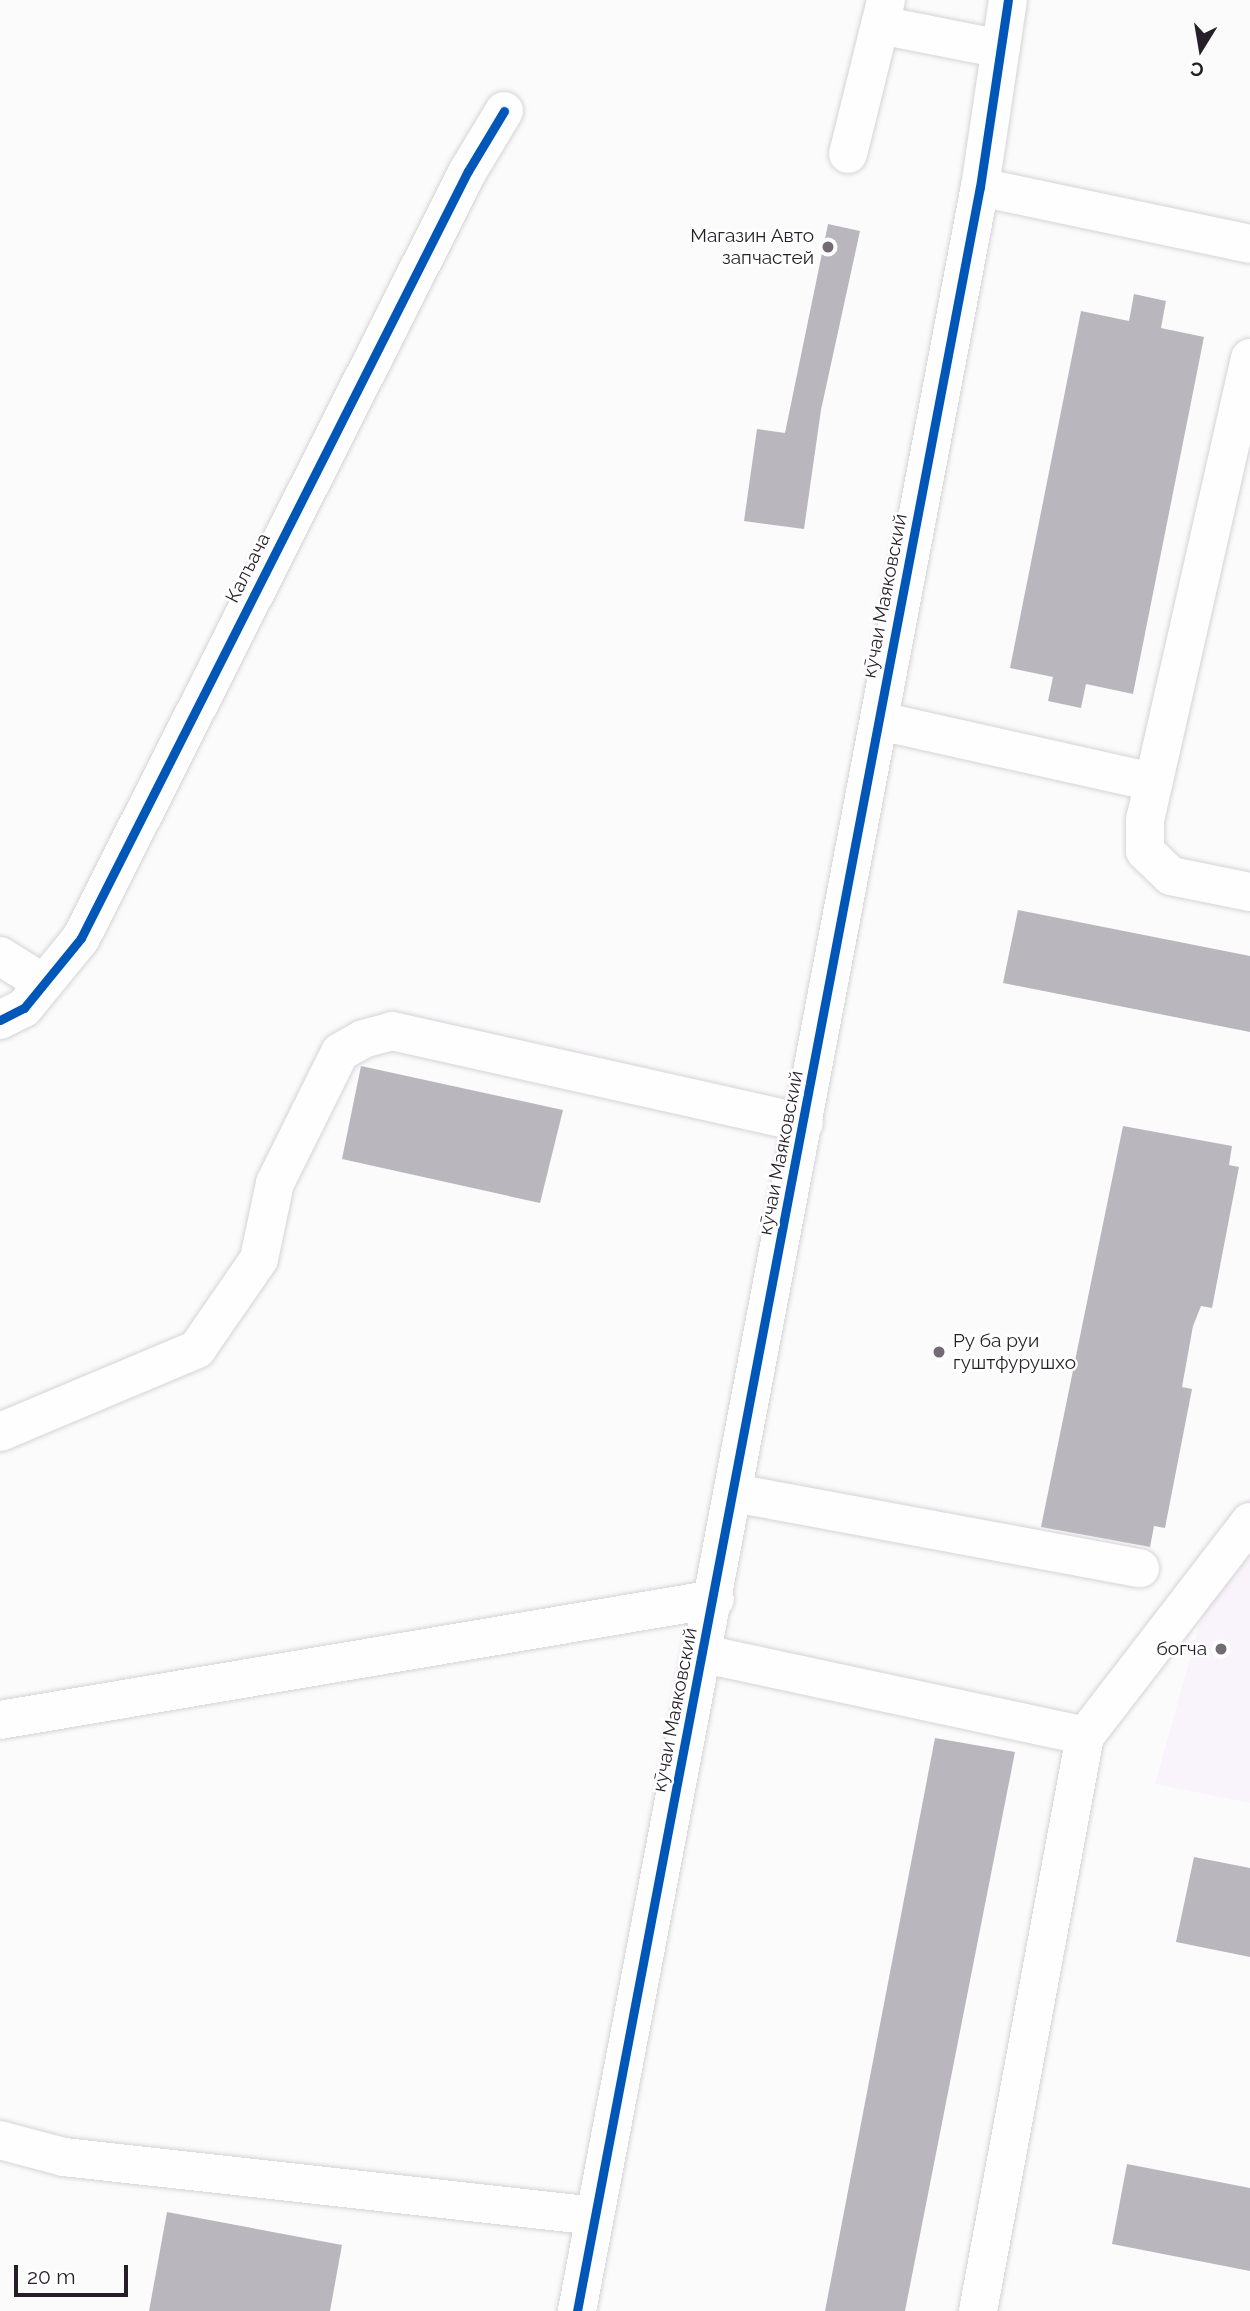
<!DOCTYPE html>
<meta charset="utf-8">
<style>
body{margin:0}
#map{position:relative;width:1250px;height:2311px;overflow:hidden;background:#fbfbfb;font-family:Raleway,sans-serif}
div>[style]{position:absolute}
.built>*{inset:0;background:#f9f3fb}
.building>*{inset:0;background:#b9b7bd}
.roads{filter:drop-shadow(0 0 2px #d6d2d7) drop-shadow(0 0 2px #d6d2d7)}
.minor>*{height:38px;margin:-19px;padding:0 19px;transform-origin:19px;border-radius:19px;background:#fefefe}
.cycleway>*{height:9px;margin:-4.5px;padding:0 4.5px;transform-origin:4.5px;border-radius:4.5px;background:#0057b8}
.dots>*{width:19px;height:19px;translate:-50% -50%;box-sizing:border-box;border:4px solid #fff;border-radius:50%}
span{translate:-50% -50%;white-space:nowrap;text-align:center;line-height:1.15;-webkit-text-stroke:5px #fff;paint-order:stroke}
.poi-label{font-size:19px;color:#261e28}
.right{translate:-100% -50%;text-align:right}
.left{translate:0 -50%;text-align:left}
.street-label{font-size:19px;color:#261e28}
.north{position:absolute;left:1166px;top:14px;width:70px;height:70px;-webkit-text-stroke:5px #fff;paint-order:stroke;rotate:191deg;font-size:19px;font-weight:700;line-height:28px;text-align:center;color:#261e28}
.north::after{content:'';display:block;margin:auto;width:24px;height:32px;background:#261e28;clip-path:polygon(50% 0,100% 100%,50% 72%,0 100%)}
.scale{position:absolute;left:14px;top:2265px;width:114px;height:32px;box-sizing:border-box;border:4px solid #261e28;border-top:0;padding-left:9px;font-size:21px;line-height:24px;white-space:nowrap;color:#261e28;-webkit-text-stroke:5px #fff;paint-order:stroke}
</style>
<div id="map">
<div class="built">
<div style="clip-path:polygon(1250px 1497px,1250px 1803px,1155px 1784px,1230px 1515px)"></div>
</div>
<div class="building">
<div style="clip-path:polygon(828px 224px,860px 231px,821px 410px,804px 529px,744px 521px,757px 429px,785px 433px)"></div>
<div style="clip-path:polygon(1134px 294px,1166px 301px,1161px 328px,1204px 337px,1133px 694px,1086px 684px,1081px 708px,1048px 701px,1053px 677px,1010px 668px,1081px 311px,1129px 321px)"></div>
<div style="clip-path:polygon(1018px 910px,1250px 956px,1250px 1032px,1003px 983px)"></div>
<div style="clip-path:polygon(361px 1066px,563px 1110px,540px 1203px,342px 1159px)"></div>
<div style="clip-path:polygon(1123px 1126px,1232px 1146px,1229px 1165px,1239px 1167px,1212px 1308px,1201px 1306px,1193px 1326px,1182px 1387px,1192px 1389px,1165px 1528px,1154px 1526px,1150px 1547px,1041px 1527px)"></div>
<div style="clip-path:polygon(935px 1738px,1015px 1752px,905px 2311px,825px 2311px)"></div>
<div style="clip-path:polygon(1194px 1857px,1250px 1868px,1250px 1957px,1176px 1942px)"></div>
<div style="clip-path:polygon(1127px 2164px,1250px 2188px,1250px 2271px,1112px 2244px)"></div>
<div style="clip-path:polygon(167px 2212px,342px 2245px,330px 2311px,149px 2311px)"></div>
</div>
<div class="roads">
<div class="minor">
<div style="left:886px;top:0;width:26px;rotate:103deg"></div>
<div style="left:880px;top:25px;width:123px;rotate:11.2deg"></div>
<div style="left:848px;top:154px;width:133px;rotate:-76.1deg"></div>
<div style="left:980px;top:187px;width:276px;rotate:11.9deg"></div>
<div style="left:1250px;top:358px;width:473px;rotate:102.8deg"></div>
<div style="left:1145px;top:819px;width:32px;rotate:90deg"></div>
<div style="left:1145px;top:851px;width:36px;rotate:44deg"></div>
<div style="left:1171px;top:876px;width:81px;rotate:11.4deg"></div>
<div style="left:880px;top:721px;width:280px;rotate:12.6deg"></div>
<div style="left:0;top:956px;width:51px;rotate:32.1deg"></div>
<div style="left:0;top:1020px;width:27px;rotate:-27deg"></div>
<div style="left:24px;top:1008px;width:90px;rotate:-50.8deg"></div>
<div style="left:81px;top:938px;width:859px;rotate:-63.23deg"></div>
<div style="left:468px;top:171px;width:70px;rotate:-59deg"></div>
<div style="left:0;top:1432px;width:214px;rotate:-22.8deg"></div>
<div style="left:197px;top:1349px;width:109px;rotate:-55.4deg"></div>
<div style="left:259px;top:1259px;width:78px;rotate:-78.1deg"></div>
<div style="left:275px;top:1183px;width:146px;rotate:-63.6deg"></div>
<div style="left:340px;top:1052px;width:26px;rotate:-29deg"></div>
<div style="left:363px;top:1039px;width:30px;rotate:-15deg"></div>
<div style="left:392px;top:1031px;width:422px;rotate:12.6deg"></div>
<div style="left:734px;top:1493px;width:413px;rotate:10.5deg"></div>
<div style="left:704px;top:1654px;width:390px;rotate:12.1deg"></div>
<div style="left:1085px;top:1736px;width:270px;rotate:-52.4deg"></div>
<div style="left:0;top:1720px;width:725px;rotate:-9.61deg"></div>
<div style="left:0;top:2140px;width:66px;rotate:14.9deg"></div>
<div style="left:64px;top:2157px;width:534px;rotate:6.34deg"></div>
<div style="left:577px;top:2311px;width:2162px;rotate:-79.26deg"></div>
<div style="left:980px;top:187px;width:189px;rotate:-81.5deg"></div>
<div style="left:978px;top:2311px;width:585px;rotate:-79.46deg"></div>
</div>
</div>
<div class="cycleway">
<div style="left:0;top:1020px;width:27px;rotate:-27deg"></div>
<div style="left:24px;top:1008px;width:90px;rotate:-50.8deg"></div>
<div style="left:81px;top:938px;width:859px;rotate:-63.23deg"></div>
<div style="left:468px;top:171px;width:70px;rotate:-59deg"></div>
<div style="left:577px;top:2311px;width:2162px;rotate:-79.26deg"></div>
<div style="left:980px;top:187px;width:189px;rotate:-81.5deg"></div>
</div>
<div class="dots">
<div style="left:828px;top:247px;background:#716b72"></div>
<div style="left:939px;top:1352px;background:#716b72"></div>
<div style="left:1221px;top:1649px;background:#716b72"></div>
</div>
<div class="poi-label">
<span class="right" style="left:814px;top:247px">Магазин Авто<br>запчастей</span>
<span class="left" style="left:953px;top:1352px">Ру ба руи<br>гуштфурушхо</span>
<span class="right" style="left:1207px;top:1649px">богча</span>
</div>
<div class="street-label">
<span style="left:248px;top:568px;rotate:-63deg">Калъача</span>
<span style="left:885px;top:596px;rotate:-79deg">кӯчаи Маяковский</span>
<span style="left:781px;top:1153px;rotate:-79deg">кӯчаи Маяковский</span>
<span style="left:675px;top:1710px;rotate:-79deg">кӯчаи Маяковский</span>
</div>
<div class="north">С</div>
<div class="scale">20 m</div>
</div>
